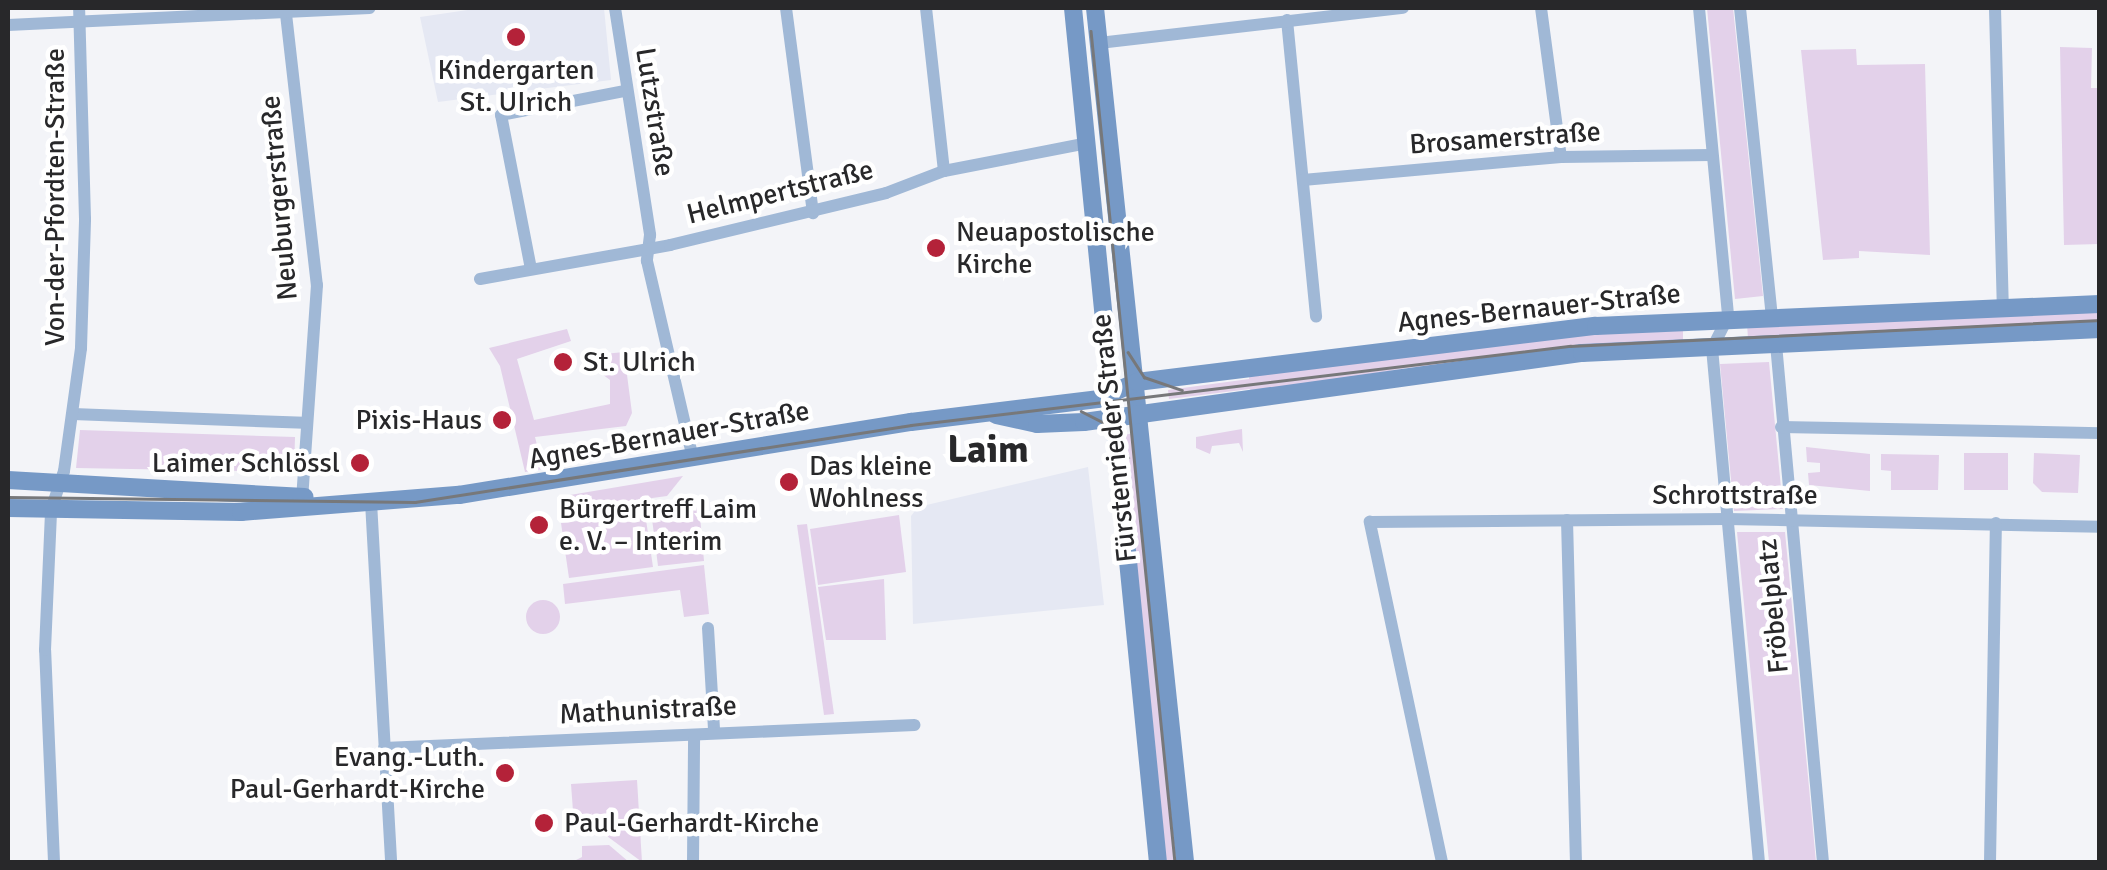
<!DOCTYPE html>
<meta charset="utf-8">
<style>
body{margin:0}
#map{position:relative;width:2107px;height:870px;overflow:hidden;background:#f3f4f8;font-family:Signika,sans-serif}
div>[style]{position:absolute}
.built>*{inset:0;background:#e5e8f3}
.green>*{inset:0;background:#e3d1ea}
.round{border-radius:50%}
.street>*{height:12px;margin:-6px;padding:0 6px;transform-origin:6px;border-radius:6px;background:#a0b8d6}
.secondary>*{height:18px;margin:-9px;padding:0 9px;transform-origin:9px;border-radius:9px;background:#7699c6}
.tram>*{height:2.5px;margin:-1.25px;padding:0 1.25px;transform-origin:1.25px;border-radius:1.25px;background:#77787a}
.dots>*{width:28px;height:28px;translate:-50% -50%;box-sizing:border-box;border:5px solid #fff;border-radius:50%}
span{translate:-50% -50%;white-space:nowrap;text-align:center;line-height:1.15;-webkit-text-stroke:9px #fff;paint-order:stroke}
.poi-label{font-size:28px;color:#28282a}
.left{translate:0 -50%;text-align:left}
.right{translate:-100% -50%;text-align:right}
.street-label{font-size:28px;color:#28282a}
.district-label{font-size:38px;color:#28282a;font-weight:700}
.frame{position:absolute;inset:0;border:10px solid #28282a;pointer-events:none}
</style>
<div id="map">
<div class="built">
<div style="clip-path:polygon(481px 8px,604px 8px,611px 80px,438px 102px,420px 17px)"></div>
<div style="clip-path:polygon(1088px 467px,1104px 605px,913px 624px,911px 516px,918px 507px)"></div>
</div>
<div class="green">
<div style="clip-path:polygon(1707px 8px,1733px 8px,1763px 296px,1735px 299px)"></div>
<div style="clip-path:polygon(2060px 47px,2092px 48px,2091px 88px,2100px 88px,2099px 244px,2064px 245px)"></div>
<div style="clip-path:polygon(1856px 49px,1857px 65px,1925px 64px,1930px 255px,1859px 251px,1859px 258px,1823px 260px,1801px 50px)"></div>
<div style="clip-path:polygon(2100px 311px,2099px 323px,1748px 339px,1747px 323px)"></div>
<div style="clip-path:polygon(1683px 324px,1683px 344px,1407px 368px,1252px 394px,1250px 389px,1169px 399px,1168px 390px,1249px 379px,1249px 374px)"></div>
<div style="clip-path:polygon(567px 329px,571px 341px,517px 359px,534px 420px,610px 404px,610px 380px,594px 368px,604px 354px,624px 352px,632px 413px,626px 426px,535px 437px,543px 469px,525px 472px,500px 366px,489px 348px)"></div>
<div style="clip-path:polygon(1769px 362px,1783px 509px,1734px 511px,1720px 364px)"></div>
<div style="clip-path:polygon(1242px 429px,1243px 452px,1239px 443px,1212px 446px,1210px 454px,1196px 448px,1196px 437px)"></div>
<div style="clip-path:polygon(80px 430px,295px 437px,294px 472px,76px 468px)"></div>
<div style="clip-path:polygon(1134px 433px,1180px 862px,1164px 862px,1124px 435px)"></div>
<div style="clip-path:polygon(1806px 447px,1870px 454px,1870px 491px,1809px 485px,1808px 473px,1820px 472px,1820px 463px,1807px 462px)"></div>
<div style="clip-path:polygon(1964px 453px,2008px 453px,2008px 490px,1964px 490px)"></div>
<div style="clip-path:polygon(2034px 453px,2080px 455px,2078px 493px,2042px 492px,2033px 483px)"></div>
<div style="clip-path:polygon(1881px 454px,1939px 455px,1938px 490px,1891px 490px,1891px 471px,1881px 470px)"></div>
<div style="clip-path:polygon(683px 476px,667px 496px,594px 506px,570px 495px)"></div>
<div style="clip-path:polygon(699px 505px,704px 561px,658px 566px,651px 511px)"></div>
<div style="clip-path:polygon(645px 513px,653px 567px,569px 578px,561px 523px)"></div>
<div style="clip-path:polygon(899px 515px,906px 572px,818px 585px,810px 529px)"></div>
<div style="clip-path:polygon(807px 524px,834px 714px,824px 715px,797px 525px)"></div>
<div style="clip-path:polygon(1737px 532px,1785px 532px,1816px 862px,1769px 862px)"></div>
<div style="clip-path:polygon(704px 565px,709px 614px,684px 617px,680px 590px,565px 604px,563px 584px)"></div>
<div style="clip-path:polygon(884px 579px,886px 640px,826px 640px,818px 587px)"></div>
<div class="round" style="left:526px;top:600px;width:34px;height:34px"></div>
<div style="clip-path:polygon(637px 780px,642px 862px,573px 811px,571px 784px)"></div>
<div style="clip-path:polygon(609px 845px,629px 862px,572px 862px,582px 857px,582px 846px)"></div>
</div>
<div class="street">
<div style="left:615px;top:8px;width:230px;rotate:81.2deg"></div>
<div style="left:650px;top:235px;width:26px;rotate:97deg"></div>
<div style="left:647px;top:261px;width:202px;rotate:76.9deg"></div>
<div style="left:786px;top:8px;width:207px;rotate:82.5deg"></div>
<div style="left:926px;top:8px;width:164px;rotate:83.7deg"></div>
<div style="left:1541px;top:8px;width:150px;rotate:82.4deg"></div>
<div style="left:1699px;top:8px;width:310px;rotate:84.6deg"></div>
<div style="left:1728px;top:317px;width:35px;rotate:117deg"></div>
<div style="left:1712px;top:348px;width:516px;rotate:84.78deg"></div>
<div style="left:1740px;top:8px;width:310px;rotate:84.1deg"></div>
<div style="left:1995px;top:8px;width:299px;rotate:88.5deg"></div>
<div style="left:286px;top:14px;width:273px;rotate:83.5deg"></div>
<div style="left:317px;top:285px;width:213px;rotate:94deg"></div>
<div style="left:1287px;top:20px;width:298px;rotate:84.4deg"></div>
<div style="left:8px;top:25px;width:362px;rotate:-2.7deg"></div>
<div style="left:1099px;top:43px;width:306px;rotate:-6.6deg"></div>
<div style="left:1303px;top:180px;width:259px;rotate:-5.1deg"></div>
<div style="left:1561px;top:157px;width:150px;rotate:-0.8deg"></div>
<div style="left:531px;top:269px;width:157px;rotate:-101deg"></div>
<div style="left:501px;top:115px;width:125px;rotate:-11deg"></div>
<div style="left:480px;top:279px;width:193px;rotate:-10.1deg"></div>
<div style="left:670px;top:245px;width:222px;rotate:-13.5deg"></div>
<div style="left:886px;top:193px;width:62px;rotate:-20.8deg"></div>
<div style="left:944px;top:171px;width:147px;rotate:-11deg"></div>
<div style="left:1776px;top:344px;width:520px;rotate:84.82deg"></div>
<div style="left:73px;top:414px;width:231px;rotate:2.2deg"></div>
<div style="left:1781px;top:427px;width:319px;rotate:1.1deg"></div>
<div style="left:371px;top:502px;width:361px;rotate:86.8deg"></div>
<div style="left:1567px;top:520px;width:342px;rotate:88.5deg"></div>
<div style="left:708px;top:628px;width:102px;rotate:86.6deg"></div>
<div style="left:384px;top:748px;width:531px;rotate:-2.48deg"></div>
<div style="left:54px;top:862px;width:212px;rotate:-92.4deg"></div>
<div style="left:45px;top:650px;width:140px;rotate:-87.5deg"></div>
<div style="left:51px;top:510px;width:41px;rotate:-71.6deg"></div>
<div style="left:64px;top:471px;width:124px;rotate:-82.1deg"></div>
<div style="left:81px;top:348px;width:129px;rotate:-88.2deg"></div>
<div style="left:85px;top:219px;width:211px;rotate:-91.6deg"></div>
<div style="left:693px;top:862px;width:127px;rotate:-89.5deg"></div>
<div style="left:1442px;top:862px;width:348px;rotate:-102deg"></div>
<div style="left:1370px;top:522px;width:357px;rotate:-0.5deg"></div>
<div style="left:1727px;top:519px;width:373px;rotate:1.2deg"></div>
<div style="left:1990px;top:862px;width:339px;rotate:-89deg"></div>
</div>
<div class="secondary">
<div style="left:1073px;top:8px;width:858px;rotate:84.32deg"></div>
<div style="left:1095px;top:8px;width:859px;rotate:83.98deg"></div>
<div style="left:996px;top:415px;width:42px;rotate:12.4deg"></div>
<div style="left:1037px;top:424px;width:47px;rotate:-2.4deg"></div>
<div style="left:1084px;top:422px;width:503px;rotate:-7.89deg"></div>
<div style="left:1582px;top:353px;width:519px;rotate:-2.65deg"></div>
<div style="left:8px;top:480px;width:297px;rotate:3.3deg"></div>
<div style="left:8px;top:508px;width:233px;rotate:1deg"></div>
<div style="left:241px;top:512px;width:219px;rotate:-4.5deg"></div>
<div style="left:459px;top:495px;width:458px;rotate:-9.2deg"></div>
<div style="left:911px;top:422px;width:188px;rotate:-7deg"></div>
<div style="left:1098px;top:399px;width:43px;rotate:-23.6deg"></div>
<div style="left:1137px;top:382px;width:462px;rotate:-7deg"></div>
<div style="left:1596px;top:326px;width:504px;rotate:-2.5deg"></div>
</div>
<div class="tram">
<div style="left:1091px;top:31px;width:835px;rotate:84.23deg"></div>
<div style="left:1128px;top:352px;width:30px;rotate:57deg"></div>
<div style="left:1144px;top:377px;width:40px;rotate:18.9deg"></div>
<div style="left:1081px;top:411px;width:36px;rotate:27deg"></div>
<div style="left:1113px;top:427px;width:34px;rotate:63deg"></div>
<div style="left:8px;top:497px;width:407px;rotate:0.7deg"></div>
<div style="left:415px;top:502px;width:502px;rotate:-8.82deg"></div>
<div style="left:911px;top:425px;width:664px;rotate:-6.84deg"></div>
<div style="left:1570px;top:346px;width:531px;rotate:-2.81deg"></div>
</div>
<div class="dots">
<div style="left:516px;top:37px;background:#b42239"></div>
<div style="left:936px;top:248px;background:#b42239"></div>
<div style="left:563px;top:362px;background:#b42239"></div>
<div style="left:502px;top:420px;background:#b42239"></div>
<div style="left:360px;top:463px;background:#b42239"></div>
<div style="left:789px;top:482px;background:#b42239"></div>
<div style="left:539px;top:525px;background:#b42239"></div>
<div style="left:505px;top:773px;background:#b42239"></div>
<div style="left:544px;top:823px;background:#b42239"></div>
</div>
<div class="poi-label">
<span style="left:516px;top:86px">Kindergarten<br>St. UIrich</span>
<span class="left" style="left:956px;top:248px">Neuapostolische<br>Kirche</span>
<span class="left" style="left:583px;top:362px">St. Ulrich</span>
<span class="right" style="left:482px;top:420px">Pixis-Haus</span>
<span class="right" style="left:340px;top:463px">Laimer Schlössl</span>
<span class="left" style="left:809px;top:482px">Das kleine<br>Wohlness</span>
<span class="left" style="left:559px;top:525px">Bürgertreff Laim<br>e. V. – Interim</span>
<span class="right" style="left:485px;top:773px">Evang.-Luth.<br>Paul-Gerhardt-Kirche</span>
<span class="left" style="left:564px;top:823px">Paul-Gerhardt-Kirche</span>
</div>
<div class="street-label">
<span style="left:655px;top:112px;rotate:81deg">Lutzstraße</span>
<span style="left:1505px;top:138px;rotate:-4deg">Brosamerstraße</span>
<span style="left:780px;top:192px;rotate:-14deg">Helmpertstraße</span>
<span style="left:55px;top:197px;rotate:-90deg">Von-der-Pfordten-Straße</span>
<span style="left:279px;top:198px;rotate:-95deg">Neuburgerstraße</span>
<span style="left:1539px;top:308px;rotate:-6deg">Agnes-Bernauer-Straße</span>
<span style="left:669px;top:435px;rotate:-10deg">Agnes-Bernauer-Straße</span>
<span style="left:1114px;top:438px;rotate:-96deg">Fürstenrieder Straße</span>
<span style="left:1735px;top:495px">Schrottstraße</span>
<span style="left:1773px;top:606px;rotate:-95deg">Fröbelplatz</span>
<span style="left:648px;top:710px;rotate:-3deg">Mathunistraße</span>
</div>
<div class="district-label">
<span style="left:988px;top:450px">Laim</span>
</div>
<div class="frame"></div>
</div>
